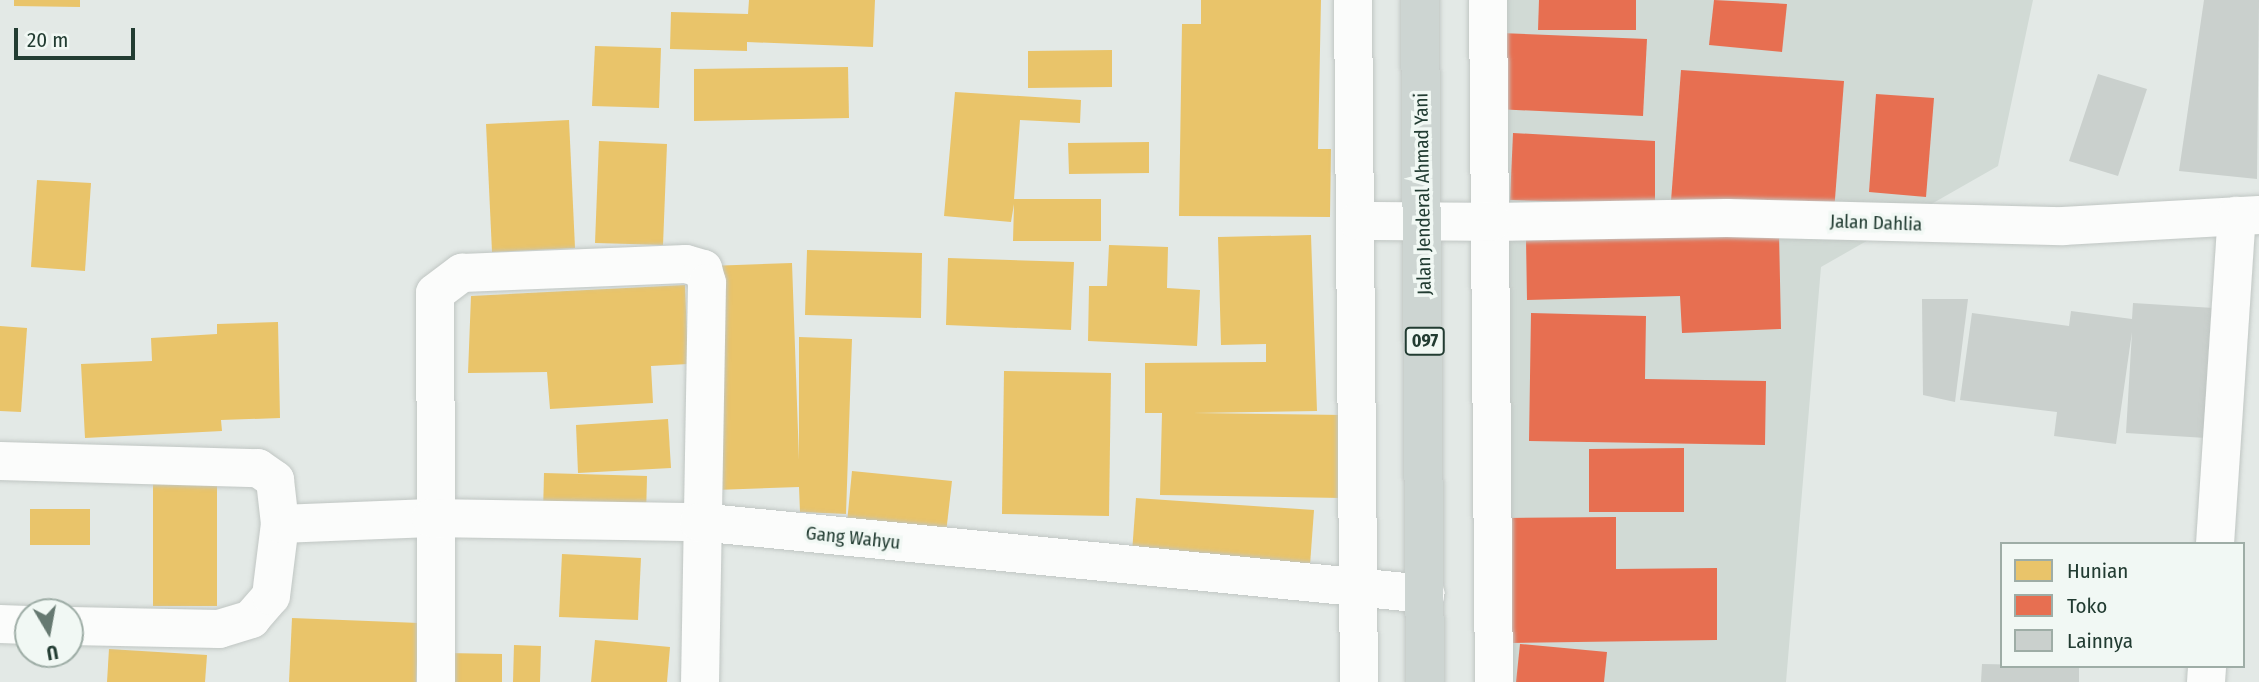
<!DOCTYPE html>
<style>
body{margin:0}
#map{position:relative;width:2259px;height:682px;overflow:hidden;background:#e3e9e6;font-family:"Fira Sans Condensed",sans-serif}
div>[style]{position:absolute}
.built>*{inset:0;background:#d1dad5}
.homes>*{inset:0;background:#e9c46a}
.shops>*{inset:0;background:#e76f51}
.building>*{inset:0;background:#cad0cd}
.roads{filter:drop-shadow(0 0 2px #c0c6c3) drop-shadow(0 0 2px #c0c6c3)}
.street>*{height:38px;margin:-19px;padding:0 19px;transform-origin:19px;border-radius:19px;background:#fbfcfb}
.secondary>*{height:38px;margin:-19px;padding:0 19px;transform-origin:19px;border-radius:19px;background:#fbfcfb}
.primary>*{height:38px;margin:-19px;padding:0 19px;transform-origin:19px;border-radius:19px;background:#cdd5d2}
span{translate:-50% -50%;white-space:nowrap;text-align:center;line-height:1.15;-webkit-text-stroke:7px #f1f8f4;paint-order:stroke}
.shield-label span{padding:2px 5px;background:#f1f8f4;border:2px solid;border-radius:5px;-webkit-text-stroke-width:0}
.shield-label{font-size:18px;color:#223c32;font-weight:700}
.street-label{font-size:19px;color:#223c32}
.legend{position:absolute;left:2000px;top:542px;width:245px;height:126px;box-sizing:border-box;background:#f1f8f4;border:2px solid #9eada6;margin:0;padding:9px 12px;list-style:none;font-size:21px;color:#223c32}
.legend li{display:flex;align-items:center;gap:14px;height:35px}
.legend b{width:35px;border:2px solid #9eada6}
.north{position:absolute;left:14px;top:598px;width:70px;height:70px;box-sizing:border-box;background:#f1f8f4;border:2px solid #9eada6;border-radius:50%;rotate:170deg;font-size:19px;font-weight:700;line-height:28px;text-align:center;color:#223c32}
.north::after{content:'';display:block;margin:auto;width:24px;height:32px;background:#667971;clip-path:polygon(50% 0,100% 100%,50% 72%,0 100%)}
.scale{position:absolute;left:14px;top:28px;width:121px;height:32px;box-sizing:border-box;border:4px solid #223c32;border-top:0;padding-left:9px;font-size:21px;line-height:24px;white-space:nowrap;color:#223c32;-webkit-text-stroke:5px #f1f8f4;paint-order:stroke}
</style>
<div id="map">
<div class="built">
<div style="clip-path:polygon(1503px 0,2033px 0,1998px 166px,1821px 267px,1786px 682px,1507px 682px)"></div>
</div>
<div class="homes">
<div style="clip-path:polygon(14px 0,80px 0,80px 7px,14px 6px)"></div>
<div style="clip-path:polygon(749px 0,875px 0,873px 47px,747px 42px,747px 51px,670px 49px,671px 12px,748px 14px)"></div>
<div style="clip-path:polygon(1201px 0,1321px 0,1318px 149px,1331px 149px,1330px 217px,1179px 216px,1182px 24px,1201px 24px)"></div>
<div style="clip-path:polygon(595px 46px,661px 48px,659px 108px,592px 106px)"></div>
<div style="clip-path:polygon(1112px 50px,1112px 87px,1028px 88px,1028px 51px)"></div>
<div style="clip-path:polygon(848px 67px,849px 118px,694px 121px,694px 69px)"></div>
<div style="clip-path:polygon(955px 92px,1081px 100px,1080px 123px,1020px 120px,1014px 199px,1101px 199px,1101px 241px,1013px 241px,1014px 204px,1011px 222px,944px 216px)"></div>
<div style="clip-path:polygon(569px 120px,575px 248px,492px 252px,486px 124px)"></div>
<div style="clip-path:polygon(599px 141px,667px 144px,663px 245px,595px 243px)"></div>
<div style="clip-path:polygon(1149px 142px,1149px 173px,1069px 174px,1068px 143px)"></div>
<div style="clip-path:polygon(37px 180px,91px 183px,85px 271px,31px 267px)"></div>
<div style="clip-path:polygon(1311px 235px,1317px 411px,1193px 413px,1343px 415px,1341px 498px,1160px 495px,1162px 413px,1145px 413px,1145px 363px,1266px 362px,1266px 344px,1221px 345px,1218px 237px)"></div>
<div style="clip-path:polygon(1109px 245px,1168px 247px,1167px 288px,1200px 290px,1197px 346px,1088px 341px,1089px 286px,1107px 286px)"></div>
<div style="clip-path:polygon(807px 250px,922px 253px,921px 318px,805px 315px)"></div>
<div style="clip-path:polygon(948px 258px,1074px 262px,1071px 330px,946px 325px)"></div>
<div style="clip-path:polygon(792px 263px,799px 460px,799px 337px,852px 339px,846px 514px,800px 512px,799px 487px,715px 490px,709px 266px)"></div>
<div style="clip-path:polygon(685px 285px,688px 364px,651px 366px,653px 403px,550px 409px,547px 372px,468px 373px,471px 296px)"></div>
<div style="clip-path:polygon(278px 322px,280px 418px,221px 420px,222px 431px,85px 438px,81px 364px,152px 361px,151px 338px,217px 334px,217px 324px)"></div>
<div style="clip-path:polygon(0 326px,27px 328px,21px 412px,0 411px)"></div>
<div style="clip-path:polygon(1004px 371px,1111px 373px,1109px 516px,1002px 514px)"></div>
<div style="clip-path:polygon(668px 419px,671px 468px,578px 473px,576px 425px)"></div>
<div style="clip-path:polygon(852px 471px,952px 481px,946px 533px,847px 523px)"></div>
<div style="clip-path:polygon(544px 473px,647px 476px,646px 516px,543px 514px)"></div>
<div style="clip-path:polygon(153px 474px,217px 474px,217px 606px,153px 606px)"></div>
<div style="clip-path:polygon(1136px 498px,1314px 510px,1310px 565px,1132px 553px)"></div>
<div style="clip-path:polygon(30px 509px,90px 509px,90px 545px,30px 545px)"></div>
<div style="clip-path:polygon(562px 554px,641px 558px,638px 620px,559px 617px)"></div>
<div style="clip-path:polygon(292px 618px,419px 623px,416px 682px,289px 682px)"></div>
<div style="clip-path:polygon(595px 640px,670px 647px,667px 682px,591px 682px)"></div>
<div style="clip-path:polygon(514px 645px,541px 646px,540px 682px,513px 682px)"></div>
<div style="clip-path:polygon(109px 649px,207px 655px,205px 682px,107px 682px)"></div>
<div style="clip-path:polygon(446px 653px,502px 654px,502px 682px,445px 682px)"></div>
</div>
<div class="shops">
<div style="clip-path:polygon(1539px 0,1636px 0,1636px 30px,1538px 30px)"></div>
<div style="clip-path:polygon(1714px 0,1787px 4px,1782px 52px,1709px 45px)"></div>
<div style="clip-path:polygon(1500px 33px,1647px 39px,1643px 116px,1496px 109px)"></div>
<div style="clip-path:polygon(1681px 70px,1844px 81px,1834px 212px,1671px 201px)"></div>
<div style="clip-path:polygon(1876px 94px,1934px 98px,1926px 197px,1869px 192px)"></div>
<div style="clip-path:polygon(1513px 133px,1655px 141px,1655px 204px,1510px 200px)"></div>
<div style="clip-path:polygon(1779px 232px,1781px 329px,1682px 333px,1680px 296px,1527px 300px,1526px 239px)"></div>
<div style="clip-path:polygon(1531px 313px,1646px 316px,1645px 379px,1766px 381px,1765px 445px,1529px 441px)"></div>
<div style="clip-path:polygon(1684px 448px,1684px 512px,1589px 512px,1589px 449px)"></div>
<div style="clip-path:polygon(1616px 517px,1616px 569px,1717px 568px,1717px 640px,1509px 643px,1508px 518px)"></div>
<div style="clip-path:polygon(1520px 644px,1607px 652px,1604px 682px,1516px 682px)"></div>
</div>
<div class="building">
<div style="clip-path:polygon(2204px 0,2259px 0,2257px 179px,2179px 171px)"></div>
<div style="clip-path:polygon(2098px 74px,2147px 89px,2118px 176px,2069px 161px)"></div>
<div style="clip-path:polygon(1922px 299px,1968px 299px,1955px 402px,1923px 395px)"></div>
<div style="clip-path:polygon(2133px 303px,2214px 308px,2206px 438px,2126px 433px,2132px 332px,2116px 444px,2054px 436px,2057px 412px,1960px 400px,1972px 313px,2069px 326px,2071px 311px,2132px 319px)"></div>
<div style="clip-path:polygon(1982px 664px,2079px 666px,2079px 682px,1981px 682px)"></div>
</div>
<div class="roads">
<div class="street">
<div style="left:1492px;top:222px;width:235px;rotate:-1deg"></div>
<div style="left:1727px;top:218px;width:336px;rotate:1.4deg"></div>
<div style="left:2063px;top:226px;width:196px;rotate:-3.2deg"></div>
<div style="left:2215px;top:544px;width:329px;rotate:-86.2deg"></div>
<div style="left:0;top:624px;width:28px;rotate:2deg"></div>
<div style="left:70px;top:626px;width:149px;rotate:1.2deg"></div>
<div style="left:219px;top:629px;width:34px;rotate:-17deg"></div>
<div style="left:251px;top:619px;width:30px;rotate:-49deg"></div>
<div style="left:271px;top:596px;width:73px;rotate:-82.9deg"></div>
<div style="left:436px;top:682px;width:389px;rotate:-90.1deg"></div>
<div style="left:435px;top:293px;width:34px;rotate:-37deg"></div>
<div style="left:462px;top:273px;width:224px;rotate:-2.3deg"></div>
<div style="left:686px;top:264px;width:18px;rotate:16deg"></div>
<div style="left:703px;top:269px;width:15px;rotate:74deg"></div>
<div style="left:707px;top:283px;width:399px;rotate:91deg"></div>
<div style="left:2206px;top:682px;width:16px;rotate:-86deg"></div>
</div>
<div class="secondary">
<div style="left:1353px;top:0;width:682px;rotate:89.5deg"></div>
<div style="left:1488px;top:0;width:682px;rotate:89.5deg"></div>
<div style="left:1358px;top:221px;width:134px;rotate:0.4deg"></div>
<div style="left:0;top:461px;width:258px;rotate:1.6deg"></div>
<div style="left:258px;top:468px;width:21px;rotate:35deg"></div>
<div style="left:275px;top:480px;width:44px;rotate:83.5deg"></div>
<div style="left:280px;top:524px;width:151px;rotate:-2.3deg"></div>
<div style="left:431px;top:518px;width:268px;rotate:0.9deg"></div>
<div style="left:699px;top:522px;width:730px;rotate:5.66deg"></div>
</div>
<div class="primary">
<div style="left:1420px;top:0;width:682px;rotate:89.58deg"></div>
</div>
</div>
<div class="shield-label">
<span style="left:1425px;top:341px">097</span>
</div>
<div class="street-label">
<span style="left:1423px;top:194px;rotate:-91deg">Jalan Jenderal Ahmad Yani</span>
<span style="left:1876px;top:223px;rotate:2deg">Jalan Dahlia</span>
<span style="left:853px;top:538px;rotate:6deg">Gang Wahyu</span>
</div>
<ul class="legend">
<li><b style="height:19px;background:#e9c46a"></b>Hunian</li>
<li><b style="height:19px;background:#e76f51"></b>Toko</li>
<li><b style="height:19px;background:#cad0cd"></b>Lainnya</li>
</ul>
<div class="north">U</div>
<div class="scale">20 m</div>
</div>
